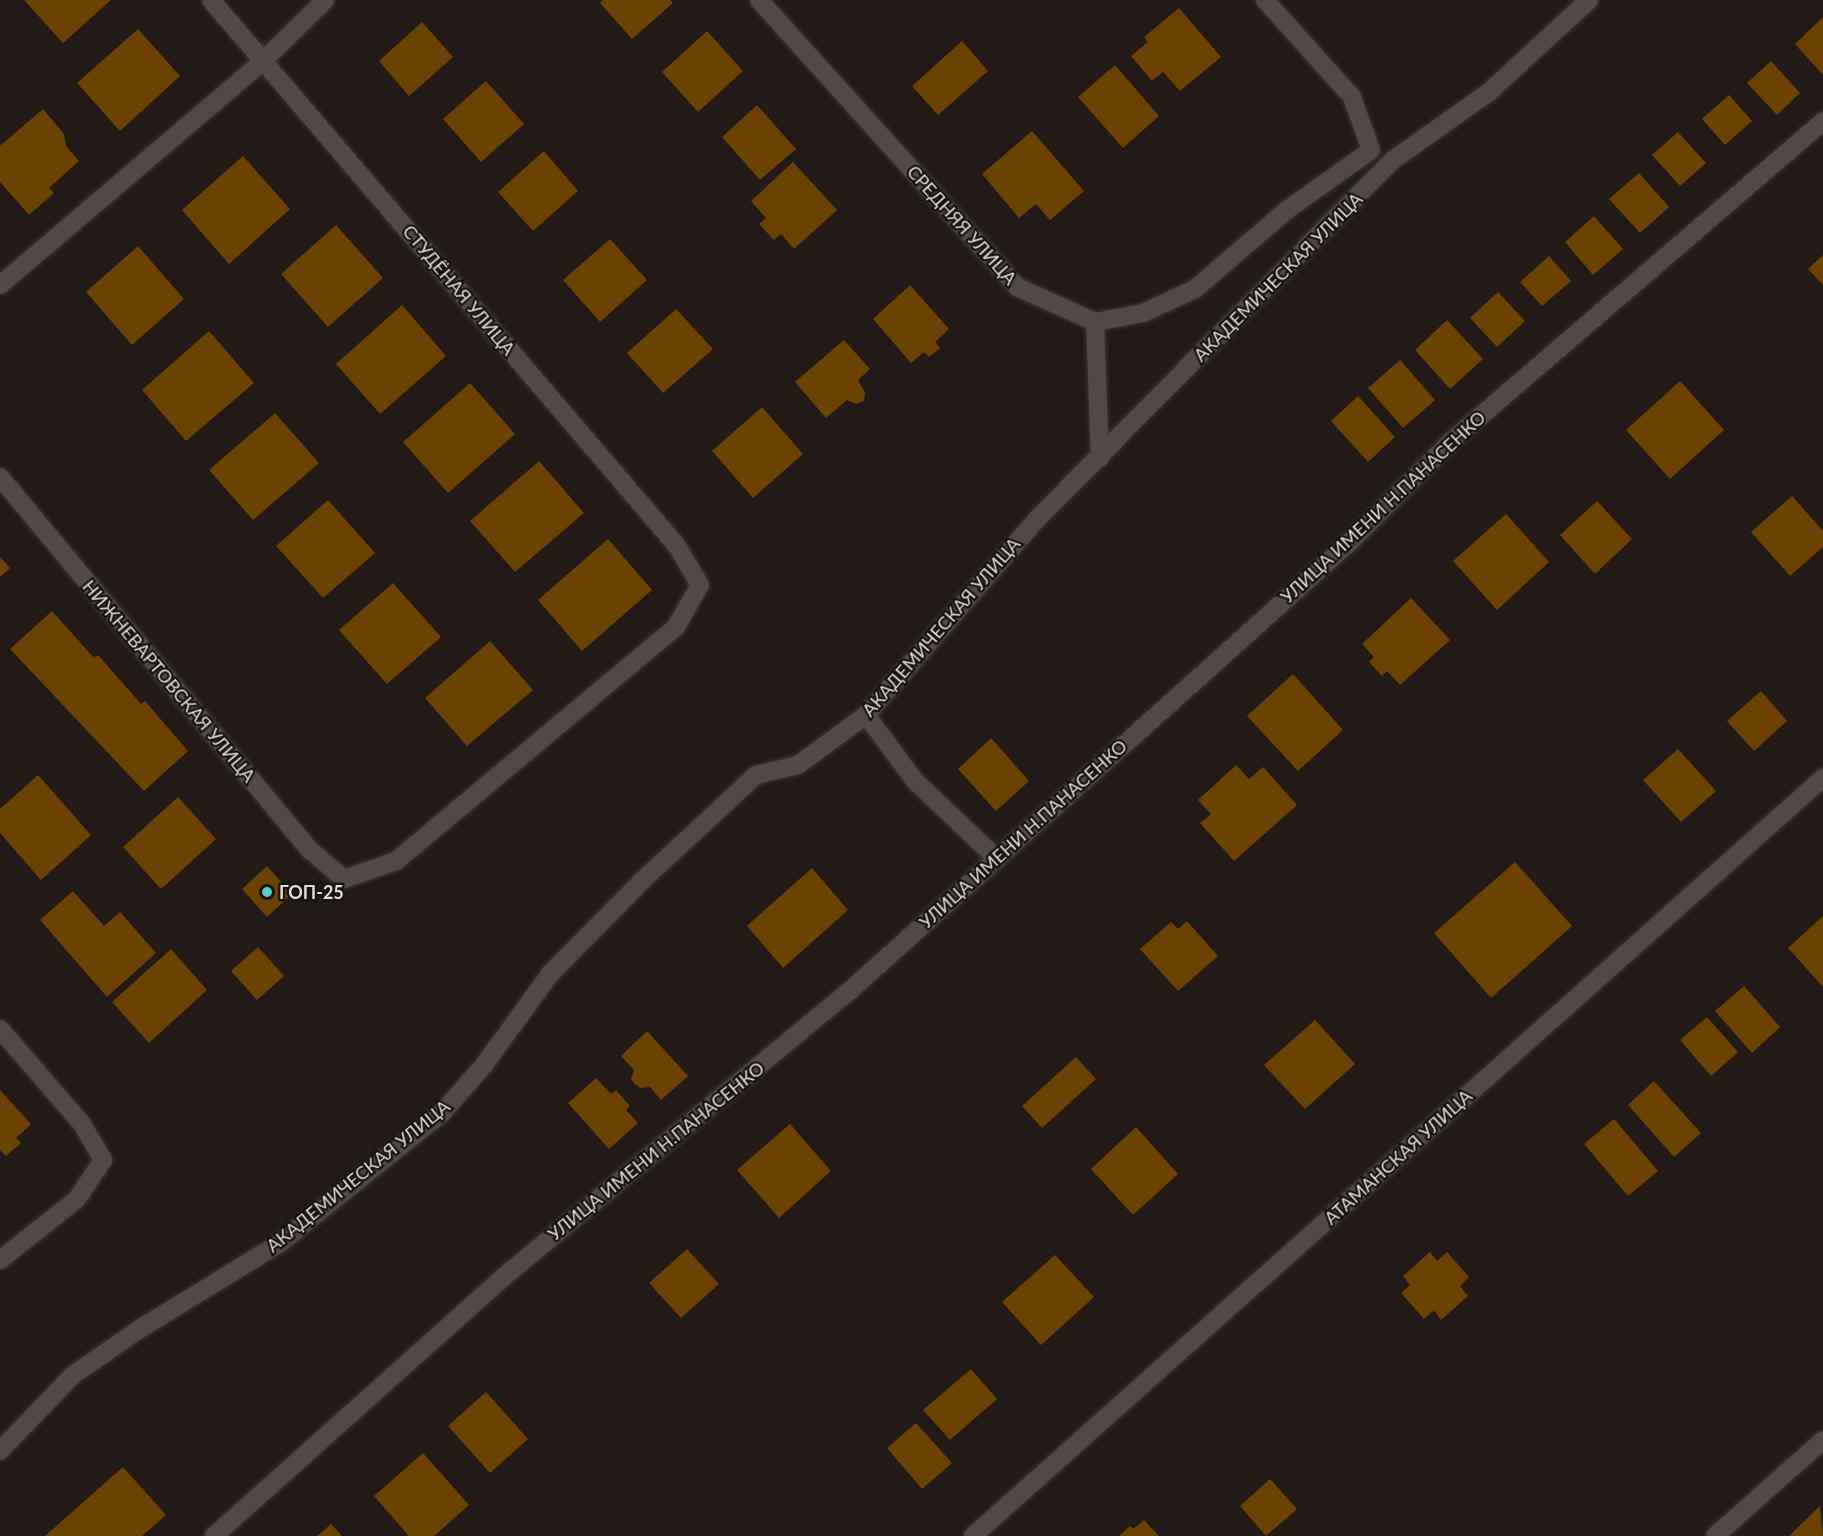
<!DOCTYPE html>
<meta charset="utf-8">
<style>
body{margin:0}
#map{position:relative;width:1823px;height:1536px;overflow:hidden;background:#211a17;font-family:Lato,sans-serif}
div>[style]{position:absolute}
.building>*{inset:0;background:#6c4202}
.roads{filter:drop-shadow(0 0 2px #393433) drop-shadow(0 0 2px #393433)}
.minor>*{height:18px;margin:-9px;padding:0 9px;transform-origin:9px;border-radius:9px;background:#514946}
.dots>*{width:16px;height:16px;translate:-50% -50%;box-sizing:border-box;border:3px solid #17110f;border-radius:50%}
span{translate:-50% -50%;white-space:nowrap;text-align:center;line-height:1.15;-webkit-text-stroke:4.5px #17110f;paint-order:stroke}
.street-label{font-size:18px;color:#e1dcda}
.poi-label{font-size:18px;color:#e1dcda;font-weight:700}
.left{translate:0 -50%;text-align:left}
</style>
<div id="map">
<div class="building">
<div style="clip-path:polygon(24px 0,111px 0,63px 43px)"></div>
<div style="clip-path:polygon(603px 0,670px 0,673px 3px,632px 39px,600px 3px)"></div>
<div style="clip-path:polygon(1179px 8px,1221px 57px,1180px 91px,1163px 72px,1152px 81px,1131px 56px,1148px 42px,1144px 37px)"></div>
<div style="clip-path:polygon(1823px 17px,1823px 75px,1795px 44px)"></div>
<div style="clip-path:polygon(422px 22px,453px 57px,409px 96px,379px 61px)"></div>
<div style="clip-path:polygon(138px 29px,180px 76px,120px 131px,77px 83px)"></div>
<div style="clip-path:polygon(707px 31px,743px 71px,698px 112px,662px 72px)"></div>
<div style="clip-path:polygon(962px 41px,988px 71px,938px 115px,912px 86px)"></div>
<div style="clip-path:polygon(1771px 61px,1800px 93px,1777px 115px,1747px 83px)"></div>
<div style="clip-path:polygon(1115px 65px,1159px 116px,1123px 148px,1078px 97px)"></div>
<div style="clip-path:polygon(486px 81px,524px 124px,481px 162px,443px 119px)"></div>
<div style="clip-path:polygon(1729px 95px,1752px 121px,1725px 145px,1702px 119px)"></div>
<div style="clip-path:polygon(757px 105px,796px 149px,760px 180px,722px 137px)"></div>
<div style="clip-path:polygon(43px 109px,64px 134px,66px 146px,79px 161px,49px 188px,54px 193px,29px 215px,0 182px,0 146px)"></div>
<div style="clip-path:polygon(1032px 131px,1084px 191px,1050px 220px,1036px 204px,1019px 218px,982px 174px)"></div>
<div style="clip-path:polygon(1678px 132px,1706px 163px,1680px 186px,1652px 155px)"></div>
<div style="clip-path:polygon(544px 151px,578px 191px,533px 231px,498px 192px)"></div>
<div style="clip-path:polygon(243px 156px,290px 209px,229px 264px,182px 210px)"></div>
<div style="clip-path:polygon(793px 162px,837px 210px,794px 249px,781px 234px,774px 240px,759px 224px,766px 218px,751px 201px)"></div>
<div style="clip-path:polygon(1639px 173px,1669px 207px,1640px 233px,1609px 199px)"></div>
<div style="clip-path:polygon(1594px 216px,1623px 249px,1593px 275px,1565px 242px)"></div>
<div style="clip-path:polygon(336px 225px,383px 278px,328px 327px,281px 274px)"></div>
<div style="clip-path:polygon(610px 239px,647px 280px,600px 322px,563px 280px)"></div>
<div style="clip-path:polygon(138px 246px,184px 299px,132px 345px,86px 292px)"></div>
<div style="clip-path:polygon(1823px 255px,1823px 285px,1808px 269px)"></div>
<div style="clip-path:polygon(1549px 256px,1571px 281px,1542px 306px,1520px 282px)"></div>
<div style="clip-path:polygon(910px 285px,949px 329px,935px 342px,940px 348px,929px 357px,924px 352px,911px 363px,873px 319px)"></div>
<div style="clip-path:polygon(1498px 292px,1525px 321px,1497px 347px,1470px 318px)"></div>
<div style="clip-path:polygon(402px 305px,446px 356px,380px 414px,336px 364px)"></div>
<div style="clip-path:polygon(676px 309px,713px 349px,663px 393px,627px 353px)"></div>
<div style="clip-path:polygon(1447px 320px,1483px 359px,1450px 389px,1415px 350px)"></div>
<div style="clip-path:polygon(209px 331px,254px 383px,186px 441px,142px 390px)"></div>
<div style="clip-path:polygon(844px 340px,870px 369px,858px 380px,865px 393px,864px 401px,856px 404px,847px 400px,826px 418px,795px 382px)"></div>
<div style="clip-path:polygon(1400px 360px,1435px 400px,1403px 428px,1368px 388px)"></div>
<div style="clip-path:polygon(1680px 381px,1724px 430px,1670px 479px,1626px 430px)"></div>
<div style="clip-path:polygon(470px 383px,515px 434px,448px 493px,403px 442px)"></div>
<div style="clip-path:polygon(1358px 396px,1395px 437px,1368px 462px,1331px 421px)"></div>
<div style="clip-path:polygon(762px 407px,803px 454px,753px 498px,712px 451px)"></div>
<div style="clip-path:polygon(275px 413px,319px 463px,253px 520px,209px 470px)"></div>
<div style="clip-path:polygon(539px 461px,584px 513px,515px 572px,470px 521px)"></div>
<div style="clip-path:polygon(1792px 496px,1823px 531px,1823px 547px,1790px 576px,1751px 532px)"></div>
<div style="clip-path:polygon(328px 500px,375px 553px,323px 598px,276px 546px)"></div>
<div style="clip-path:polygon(1597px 501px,1632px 539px,1595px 574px,1560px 535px)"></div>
<div style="clip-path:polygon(1506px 514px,1549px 562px,1497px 610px,1453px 561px)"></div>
<div style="clip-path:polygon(608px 539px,652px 590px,582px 651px,538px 600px)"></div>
<div style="clip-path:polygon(0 557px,10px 568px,0 577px)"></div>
<div style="clip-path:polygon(393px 583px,441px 637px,387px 684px,339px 630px)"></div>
<div style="clip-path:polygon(1411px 598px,1450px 640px,1400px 685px,1387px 671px,1382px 676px,1369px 662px,1374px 657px,1362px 644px)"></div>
<div style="clip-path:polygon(52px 611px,94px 658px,98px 655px,141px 704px,145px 701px,188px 751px,144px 791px,10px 649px)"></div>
<div style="clip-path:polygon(490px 641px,533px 690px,467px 746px,425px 698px)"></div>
<div style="clip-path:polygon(1293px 674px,1343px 730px,1298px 771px,1247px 716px)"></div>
<div style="clip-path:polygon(1761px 691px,1787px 721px,1754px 751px,1727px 721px)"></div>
<div style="clip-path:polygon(991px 738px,1029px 781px,996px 811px,958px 769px)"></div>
<div style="clip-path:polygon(1678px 749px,1716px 791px,1681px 822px,1643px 780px)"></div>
<div style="clip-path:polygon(1236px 765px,1249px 779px,1263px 767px,1297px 805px,1234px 861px,1200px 823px,1211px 814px,1198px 800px)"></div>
<div style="clip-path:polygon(38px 775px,91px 835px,41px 880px,0 833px,0 809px)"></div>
<div style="clip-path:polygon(178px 797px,216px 839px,161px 889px,123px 847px)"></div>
<div style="clip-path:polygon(1515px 862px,1572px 926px,1491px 998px,1434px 933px)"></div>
<div style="clip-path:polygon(267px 866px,292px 894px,267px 917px,242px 889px)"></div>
<div style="clip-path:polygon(812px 868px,848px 910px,783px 968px,747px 926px)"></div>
<div style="clip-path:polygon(73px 891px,104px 926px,120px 912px,156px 953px,107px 997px,40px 920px)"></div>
<div style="clip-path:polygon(1823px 916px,1823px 987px,1788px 948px)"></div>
<div style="clip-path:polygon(1187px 921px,1218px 956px,1178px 991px,1140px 949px,1171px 922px,1178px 929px)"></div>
<div style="clip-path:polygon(258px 947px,284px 976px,257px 1000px,231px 971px)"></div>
<div style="clip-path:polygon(171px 949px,207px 990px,149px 1043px,112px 1002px)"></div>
<div style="clip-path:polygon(1744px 986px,1780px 1027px,1752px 1053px,1715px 1011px)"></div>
<div style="clip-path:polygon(1707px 1017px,1738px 1052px,1711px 1076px,1680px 1040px)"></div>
<div style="clip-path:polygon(1315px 1020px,1355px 1064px,1305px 1109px,1264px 1065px)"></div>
<div style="clip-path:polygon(647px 1031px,688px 1076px,661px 1100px,650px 1087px,640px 1088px,635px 1084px,631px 1079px,634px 1070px,621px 1056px)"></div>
<div style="clip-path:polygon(1076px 1057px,1096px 1079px,1042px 1128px,1022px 1106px)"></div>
<div style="clip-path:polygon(596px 1078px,611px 1094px,616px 1090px,630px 1106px,626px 1110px,638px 1123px,609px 1149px,568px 1103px)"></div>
<div style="clip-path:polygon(1654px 1081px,1701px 1133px,1674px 1157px,1628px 1105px)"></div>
<div style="clip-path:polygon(0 1090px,31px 1124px,16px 1138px,21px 1143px,6px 1156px,0 1150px)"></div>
<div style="clip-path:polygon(1614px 1119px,1658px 1171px,1628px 1196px,1584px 1144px)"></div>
<div style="clip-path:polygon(790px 1124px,831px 1171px,779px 1218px,737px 1170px)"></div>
<div style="clip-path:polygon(1136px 1127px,1178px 1174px,1133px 1215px,1091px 1169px)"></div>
<div style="clip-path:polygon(687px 1249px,719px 1284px,681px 1318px,649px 1283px)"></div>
<div style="clip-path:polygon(1430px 1252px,1437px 1261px,1447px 1252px,1469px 1277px,1460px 1286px,1468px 1296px,1441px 1320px,1434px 1310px,1424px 1319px,1401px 1293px,1410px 1285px,1403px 1276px)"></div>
<div style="clip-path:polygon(1055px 1255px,1094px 1297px,1041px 1345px,1002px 1302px)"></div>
<div style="clip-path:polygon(971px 1369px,997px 1399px,950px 1440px,923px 1410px)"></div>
<div style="clip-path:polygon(486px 1392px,528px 1439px,490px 1473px,448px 1426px)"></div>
<div style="clip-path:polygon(916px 1423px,952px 1463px,922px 1489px,887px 1448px)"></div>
<div style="clip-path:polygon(423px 1453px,469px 1505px,434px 1536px,409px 1536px,374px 1496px)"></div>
<div style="clip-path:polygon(123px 1467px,166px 1515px,142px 1536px,45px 1536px)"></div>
<div style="clip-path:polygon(1270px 1479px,1297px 1509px,1266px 1536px,1240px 1506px)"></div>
<div style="clip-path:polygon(1820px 1506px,1823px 1536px,1789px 1536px)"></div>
<div style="clip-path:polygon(1144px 1520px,1159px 1536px,1119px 1536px,1130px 1526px,1133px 1529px)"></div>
<div style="clip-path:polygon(331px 1524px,342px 1536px,317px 1536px)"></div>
</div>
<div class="roads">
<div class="minor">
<div style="left:759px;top:0;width:386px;rotate:48deg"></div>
<div style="left:1017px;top:287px;width:85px;rotate:24.2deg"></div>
<div style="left:1095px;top:322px;width:136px;rotate:87.9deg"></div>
<div style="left:1265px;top:0;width:130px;rotate:48.1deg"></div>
<div style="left:1352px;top:97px;width:56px;rotate:70.3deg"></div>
<div style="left:0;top:285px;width:345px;rotate:-40.4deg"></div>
<div style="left:263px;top:61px;width:87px;rotate:-44.5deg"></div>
<div style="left:1095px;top:322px;width:49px;rotate:-10.6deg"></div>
<div style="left:1143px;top:313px;width:57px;rotate:-24.8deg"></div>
<div style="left:1195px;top:289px;width:121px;rotate:-40.7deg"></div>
<div style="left:1287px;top:210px;width:103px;rotate:-35.5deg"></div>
<div style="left:0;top:477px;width:486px;rotate:50.3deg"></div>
<div style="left:311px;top:851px;width:43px;rotate:40.3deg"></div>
<div style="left:344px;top:879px;width:55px;rotate:-19.1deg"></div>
<div style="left:396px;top:861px;width:365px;rotate:-39.9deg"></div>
<div style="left:676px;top:627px;width:48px;rotate:-60.3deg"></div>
<div style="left:700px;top:585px;width:45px;rotate:-120.5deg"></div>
<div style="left:677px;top:546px;width:718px;rotate:-130.48deg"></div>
<div style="left:866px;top:715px;width:82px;rotate:53.4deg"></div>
<div style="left:915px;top:781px;width:112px;rotate:43.5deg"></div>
<div style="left:0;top:1029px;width:125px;rotate:49.2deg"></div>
<div style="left:82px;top:1124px;width:42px;rotate:59.7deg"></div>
<div style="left:103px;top:1160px;width:47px;rotate:123.7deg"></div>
<div style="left:77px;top:1199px;width:98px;rotate:141.6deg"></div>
<div style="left:0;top:1451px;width:105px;rotate:-46.2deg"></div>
<div style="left:73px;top:1375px;width:79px;rotate:-34.7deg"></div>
<div style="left:138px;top:1330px;width:167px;rotate:-31.5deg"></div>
<div style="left:280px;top:1243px;width:209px;rotate:-38.8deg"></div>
<div style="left:443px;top:1112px;width:62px;rotate:-48.9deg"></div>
<div style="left:484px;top:1065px;width:112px;rotate:-54deg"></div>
<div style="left:550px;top:974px;width:136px;rotate:-45.3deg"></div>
<div style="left:646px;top:877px;width:150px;rotate:-42.8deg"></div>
<div style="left:756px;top:775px;width:43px;rotate:-13.4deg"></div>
<div style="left:798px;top:765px;width:84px;rotate:-36.3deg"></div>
<div style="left:866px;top:715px;width:259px;rotate:-48.9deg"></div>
<div style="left:1036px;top:520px;width:507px;rotate:-45.24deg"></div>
<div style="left:1393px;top:160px;width:118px;rotate:-35.3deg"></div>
<div style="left:1489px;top:92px;width:136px;rotate:-42.6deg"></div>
<div style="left:214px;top:1536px;width:399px;rotate:-41.8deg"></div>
<div style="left:512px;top:1270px;width:432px;rotate:-39.6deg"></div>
<div style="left:845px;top:995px;width:680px;rotate:-41.9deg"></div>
<div style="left:1351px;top:541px;width:137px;rotate:-45deg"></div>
<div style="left:1448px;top:444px;width:495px;rotate:-40.7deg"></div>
<div style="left:973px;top:1536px;width:1139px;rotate:-41.73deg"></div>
<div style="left:1715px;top:1536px;width:144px;rotate:-41.6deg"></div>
</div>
</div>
<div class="dots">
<div style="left:267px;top:892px;background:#58cec0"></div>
</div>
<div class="street-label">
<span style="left:962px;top:225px;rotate:48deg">СРЕДНЯЯ УЛИЦА</span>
<span style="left:1278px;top:277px;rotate:-45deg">АКАДЕМИЧЕСКАЯ УЛИЦА</span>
<span style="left:459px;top:290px;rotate:50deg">СТУДЁНАЯ УЛИЦА</span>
<span style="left:1383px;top:507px;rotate:-43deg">УЛИЦА ИМЕНИ Н.ПАНАСЕНКО</span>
<span style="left:941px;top:627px;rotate:-49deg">АКАДЕМИЧЕСКАЯ УЛИЦА</span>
<span style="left:169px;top:681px;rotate:50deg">НИЖНЕВАРТОВСКАЯ УЛИЦА</span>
<span style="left:1023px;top:834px;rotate:-42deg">УЛИЦА ИМЕНИ Н.ПАНАСЕНКО</span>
<span style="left:656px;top:1151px;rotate:-39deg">УЛИЦА ИМЕНИ Н.ПАНАСЕНКО</span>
<span style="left:1398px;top:1157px;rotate:-42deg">АТАМАНСКАЯ УЛИЦА</span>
<span style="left:358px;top:1176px;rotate:-39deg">АКАДЕМИЧЕСКАЯ УЛИЦА</span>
</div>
<div class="poi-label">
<span class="left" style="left:279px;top:892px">ГОП-25</span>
</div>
</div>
